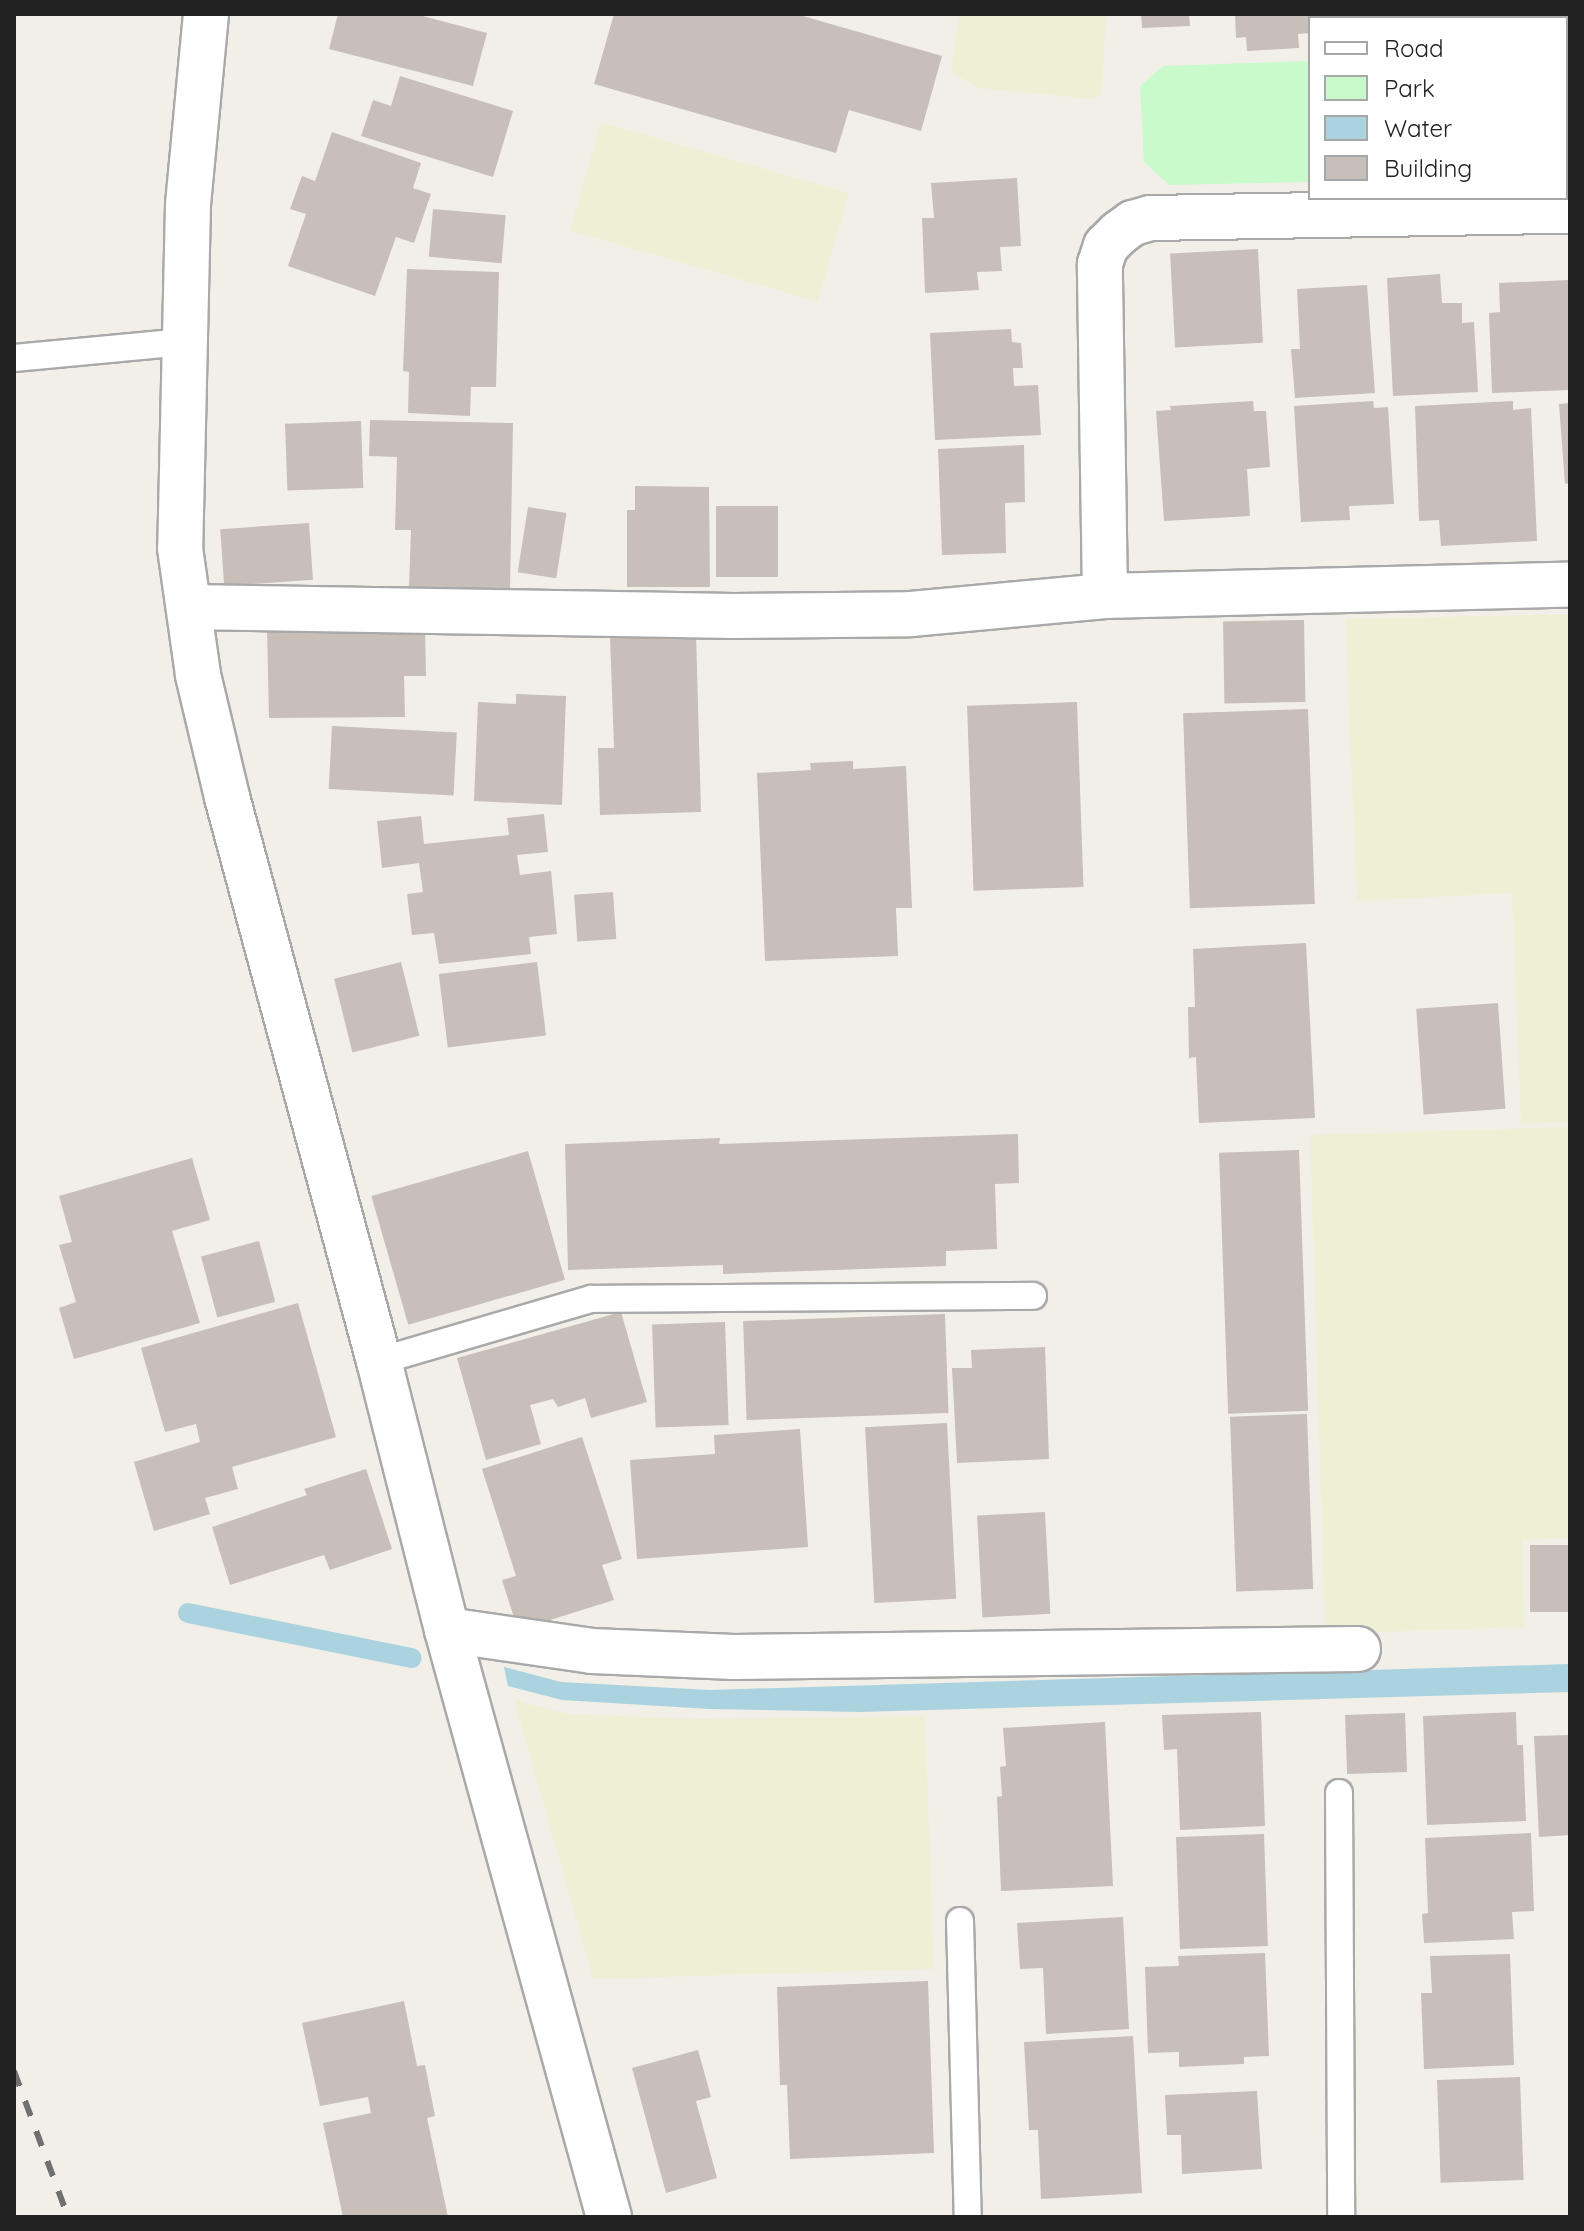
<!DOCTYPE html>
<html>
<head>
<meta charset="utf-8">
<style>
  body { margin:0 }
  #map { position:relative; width:1584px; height:2231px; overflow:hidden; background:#f2efe9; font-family:Quicksand,sans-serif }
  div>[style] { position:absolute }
  .farmland>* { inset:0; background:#eef0d5; transform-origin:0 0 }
  .park>* { inset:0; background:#c8facc }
  .water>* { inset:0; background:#aad3df }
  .stream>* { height:20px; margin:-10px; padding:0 10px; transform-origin:10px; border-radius:10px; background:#aad3df }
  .building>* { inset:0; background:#c7bfb8; transform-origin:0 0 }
  .roads { filter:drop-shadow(2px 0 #a9a9a9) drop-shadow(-2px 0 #a9a9a9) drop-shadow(0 2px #a9a9a9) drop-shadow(0 -2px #a9a9a9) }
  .lane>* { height:26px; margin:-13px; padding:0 13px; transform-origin:13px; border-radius:13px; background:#fff }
  .street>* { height:44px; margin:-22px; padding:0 22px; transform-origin:22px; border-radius:22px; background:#fff }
  .rail>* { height:6px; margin-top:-3px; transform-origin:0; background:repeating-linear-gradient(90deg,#707070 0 16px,transparent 0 32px) }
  span { translate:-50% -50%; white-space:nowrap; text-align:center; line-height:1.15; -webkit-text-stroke:8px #fff; paint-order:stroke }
  .frame { position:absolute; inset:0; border:16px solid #222; pointer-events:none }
  .legend { position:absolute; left:1308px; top:16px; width:260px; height:184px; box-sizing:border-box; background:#fff; border:2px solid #a7a7a7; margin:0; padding:10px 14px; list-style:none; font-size:24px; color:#222 }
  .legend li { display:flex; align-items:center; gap:16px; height:40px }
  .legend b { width:40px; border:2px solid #a7a7a7 }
</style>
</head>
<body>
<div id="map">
  <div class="farmland">
    <div style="clip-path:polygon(959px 14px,1106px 14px,1102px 94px,1094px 99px,980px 88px,951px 72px)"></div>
    <div style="left:601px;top:122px;width:258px;height:113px;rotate:16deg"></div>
    <div style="clip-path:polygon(1570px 614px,1570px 1122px,1521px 1124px,1512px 893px,1357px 901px,1345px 619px)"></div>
    <div style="clip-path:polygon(1570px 1127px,1570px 1538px,1522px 1540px,1524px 1627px,1325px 1634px,1310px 1135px)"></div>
    <div style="clip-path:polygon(514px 1700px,568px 1714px,698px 1719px,925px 1716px,934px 1969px,593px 1979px)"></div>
  </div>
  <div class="park">
    <div style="clip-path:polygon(1310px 61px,1310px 182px,1169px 185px,1144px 162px,1140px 86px,1163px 66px)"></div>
  </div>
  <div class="water">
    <div style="clip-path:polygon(1570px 1664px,1570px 1692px,859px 1712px,710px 1709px,562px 1700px,508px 1686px,504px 1667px,561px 1682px,710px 1690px)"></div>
  </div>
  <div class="stream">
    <div style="left:188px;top:1613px;width:228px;rotate:11.4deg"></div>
  </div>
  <div class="building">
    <div style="clip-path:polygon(338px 14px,415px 14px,487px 33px,473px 86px,329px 49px)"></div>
    <div style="clip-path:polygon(614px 14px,796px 14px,942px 56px,921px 131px,849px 110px,836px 153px,594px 84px)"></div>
    <div style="clip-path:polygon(1141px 14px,1189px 14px,1190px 26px,1142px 28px)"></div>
    <div style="clip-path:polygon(1235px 14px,1345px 14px,1345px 18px,1310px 18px,1310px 33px,1298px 34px,1299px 48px,1247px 51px,1246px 37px,1236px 38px)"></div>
    <div style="left:1382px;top:14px;width:111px;height:4px"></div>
    <div style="clip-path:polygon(1523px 14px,1570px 14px,1570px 124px,1566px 125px,1566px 18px,1523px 18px)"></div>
    <div style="clip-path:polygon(400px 76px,513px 111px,493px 177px,361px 136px,373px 100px,391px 106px)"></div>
    <div style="clip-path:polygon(332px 132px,421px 163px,413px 188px,431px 194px,414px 243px,396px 237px,375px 296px,288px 266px,306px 214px,290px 209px,302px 176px,315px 181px)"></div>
    <div style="clip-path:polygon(1017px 178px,1021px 246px,1000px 247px,1002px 271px,977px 272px,979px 290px,925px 293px,922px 218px,934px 218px,931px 183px)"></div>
    <div style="left:433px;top:209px;width:73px;height:48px;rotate:5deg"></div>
    <div style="left:1258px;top:249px;width:94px;height:88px;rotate:87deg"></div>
    <div style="clip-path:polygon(407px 269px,499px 272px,496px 387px,471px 387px,470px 416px,408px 413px,409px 372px,403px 371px)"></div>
    <div style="clip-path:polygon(1440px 274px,1442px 303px,1462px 303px,1462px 323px,1474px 322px,1478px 392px,1393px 396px,1387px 278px)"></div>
    <div style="clip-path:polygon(1570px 280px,1570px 390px,1492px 393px,1489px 313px,1500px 312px,1499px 283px)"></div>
    <div style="clip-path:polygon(1367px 285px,1375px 393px,1295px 398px,1291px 349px,1300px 349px,1297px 289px)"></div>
    <div style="clip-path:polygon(1011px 329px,1012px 342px,1021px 343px,1023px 368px,1013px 368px,1014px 386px,1038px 385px,1041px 435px,935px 440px,930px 333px)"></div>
    <div style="clip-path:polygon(1253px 401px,1254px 411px,1266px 411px,1270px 467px,1247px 469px,1250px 516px,1164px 521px,1156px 411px,1171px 410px,1170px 406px)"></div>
    <div style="clip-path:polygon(1373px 401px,1374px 408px,1388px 407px,1394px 504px,1349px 506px,1350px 520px,1301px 522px,1294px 406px)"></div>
    <div style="clip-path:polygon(1513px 401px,1513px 410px,1531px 408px,1537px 541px,1441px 546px,1439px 520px,1419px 521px,1415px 406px)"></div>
    <div style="clip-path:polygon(1570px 403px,1570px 483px,1565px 484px,1559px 404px)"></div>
    <div style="clip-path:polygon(370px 420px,513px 423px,510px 589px,409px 587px,411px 530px,395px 530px,397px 457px,369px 456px)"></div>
    <div style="left:361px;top:421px;width:67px;height:76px;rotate:88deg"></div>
    <div style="clip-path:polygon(1024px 445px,1025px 502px,1005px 503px,1006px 553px,942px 555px,938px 449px)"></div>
    <div style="clip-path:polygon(635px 486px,709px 487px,710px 587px,627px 587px,627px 510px,635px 510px)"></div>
    <div style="left:716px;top:506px;width:62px;height:71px"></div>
    <div style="left:528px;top:507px;width:39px;height:66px;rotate:9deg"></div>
    <div style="left:309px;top:523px;width:57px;height:89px;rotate:86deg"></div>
    <div style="left:1304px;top:620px;width:82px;height:81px;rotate:89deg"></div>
    <div style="clip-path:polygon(425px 626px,426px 676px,404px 676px,405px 717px,269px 718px,267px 628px)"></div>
    <div style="clip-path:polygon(696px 633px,701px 812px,600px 815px,598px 748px,614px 748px,610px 636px)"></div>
    <div style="clip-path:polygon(516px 694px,566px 696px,562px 805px,474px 801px,478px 702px,516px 704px)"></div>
    <div style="left:1077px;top:702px;width:185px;height:110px;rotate:88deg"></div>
    <div style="left:1308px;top:709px;width:195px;height:125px;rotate:88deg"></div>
    <div style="left:332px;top:726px;width:125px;height:63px;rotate:3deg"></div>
    <div style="clip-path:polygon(853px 761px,853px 769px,906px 766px,912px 908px,896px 908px,898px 956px,765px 961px,757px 773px,811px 770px,810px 763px)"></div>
    <div style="clip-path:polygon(544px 814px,548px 852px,517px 855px,520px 875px,551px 871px,557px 934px,529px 937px,531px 954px,439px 964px,434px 933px,412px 935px,407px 894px,423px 892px,419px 863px,382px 868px,377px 821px,421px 816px,424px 844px,509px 835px,507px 818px)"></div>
    <div style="left:613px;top:892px;width:47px;height:39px;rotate:86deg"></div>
    <div style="clip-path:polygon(1306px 943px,1315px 1118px,1199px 1123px,1196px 1057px,1189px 1058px,1188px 1007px,1195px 1007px,1193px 949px)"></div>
    <div style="left:401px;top:962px;width:76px;height:69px;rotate:76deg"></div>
    <div style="left:537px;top:962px;width:74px;height:99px;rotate:83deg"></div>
    <div style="left:1498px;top:1003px;width:106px;height:82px;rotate:86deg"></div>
    <div style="clip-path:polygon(1018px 1134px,1019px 1183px,995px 1184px,997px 1249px,946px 1251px,946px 1266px,723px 1274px,723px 1265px,568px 1270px,565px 1144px,720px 1138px,719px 1144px)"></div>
    <div style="left:1299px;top:1150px;width:261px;height:80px;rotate:88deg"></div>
    <div style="left:528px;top:1151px;width:134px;height:163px;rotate:74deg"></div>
    <div style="clip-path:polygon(192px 1158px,210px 1220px,172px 1231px,200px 1323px,74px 1359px,59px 1308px,76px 1302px,59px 1245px,72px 1242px,59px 1196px)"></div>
    <div style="left:259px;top:1241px;width:63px;height:60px;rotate:75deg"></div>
    <div style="clip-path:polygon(298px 1303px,336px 1437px,232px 1467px,238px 1489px,205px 1498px,210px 1514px,154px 1531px,134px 1462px,200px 1442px,196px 1424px,165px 1432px,141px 1348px)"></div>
    <div style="clip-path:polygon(621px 1312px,647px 1402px,591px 1418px,585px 1398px,558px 1407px,553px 1399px,530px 1405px,541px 1444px,486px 1460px,457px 1358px)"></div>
    <div style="left:945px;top:1314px;width:99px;height:202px;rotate:88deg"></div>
    <div style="left:725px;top:1322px;width:103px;height:73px;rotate:88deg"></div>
    <div style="clip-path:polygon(1045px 1347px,1049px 1459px,957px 1463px,952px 1368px,972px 1368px,971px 1350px)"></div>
    <div style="left:1307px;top:1414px;width:175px;height:77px;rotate:88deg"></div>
    <div style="left:947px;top:1423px;width:176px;height:82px;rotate:87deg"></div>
    <div style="clip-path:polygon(800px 1429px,808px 1547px,637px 1559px,630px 1460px,715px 1454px,714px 1435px)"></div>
    <div style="clip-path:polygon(582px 1437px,622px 1559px,602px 1565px,614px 1600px,518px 1630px,502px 1580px,516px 1576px,482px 1469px)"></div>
    <div style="clip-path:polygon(366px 1469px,392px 1549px,330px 1570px,324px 1555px,230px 1585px,212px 1527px,307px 1495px,304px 1489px)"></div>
    <div style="left:1045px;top:1512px;width:102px;height:68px;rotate:87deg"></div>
    <div style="left:1570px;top:1545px;width:67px;height:40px;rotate:90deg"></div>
    <div style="clip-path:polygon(1261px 1712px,1265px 1826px,1180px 1830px,1177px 1749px,1164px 1750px,1162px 1715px)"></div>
    <div style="clip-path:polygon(1516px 1712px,1517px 1745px,1523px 1745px,1526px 1821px,1427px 1825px,1423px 1716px)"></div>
    <div style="left:1405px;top:1713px;width:59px;height:60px;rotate:88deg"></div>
    <div style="clip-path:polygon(1105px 1722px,1113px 1886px,1001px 1891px,997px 1797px,1002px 1796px,1000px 1767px,1006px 1766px,1003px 1728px)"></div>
    <div style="clip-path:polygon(1570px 1735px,1570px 1835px,1539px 1837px,1534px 1736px)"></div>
    <div style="clip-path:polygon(1531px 1833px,1534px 1911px,1512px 1912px,1514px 1939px,1424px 1943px,1422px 1914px,1428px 1913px,1425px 1838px)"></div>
    <div style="left:1264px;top:1834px;width:112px;height:88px;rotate:88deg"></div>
    <div style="clip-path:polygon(1123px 1917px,1129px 2029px,1046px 2034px,1043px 1968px,1020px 1969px,1017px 1923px)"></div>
    <div style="clip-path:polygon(1265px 1953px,1269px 2056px,1244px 2057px,1244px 2064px,1179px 2067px,1179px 2052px,1148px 2053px,1145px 1967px,1179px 1966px,1178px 1956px)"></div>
    <div style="clip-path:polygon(1510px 1954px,1514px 2065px,1424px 2069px,1421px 1993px,1432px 1993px,1430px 1956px)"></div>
    <div style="clip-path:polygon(928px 1981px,934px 2153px,790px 2159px,787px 2085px,780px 2085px,777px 1987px)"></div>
    <div style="clip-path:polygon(404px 2001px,417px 2066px,425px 2065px,435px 2116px,427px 2118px,448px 2217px,343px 2217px,323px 2123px,371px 2113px,368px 2097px,320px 2106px,302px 2023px)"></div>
    <div style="clip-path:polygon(1133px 2036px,1142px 2193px,1041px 2199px,1038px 2130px,1029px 2130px,1024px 2042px)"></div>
    <div style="clip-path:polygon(698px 2050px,711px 2097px,696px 2101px,717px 2178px,666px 2193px,632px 2068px)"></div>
    <div style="left:1520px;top:2077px;width:103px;height:83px;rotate:88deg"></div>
    <div style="clip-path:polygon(1257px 2091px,1262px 2169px,1182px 2174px,1181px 2135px,1167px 2135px,1165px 2095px)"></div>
  </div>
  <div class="roads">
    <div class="lane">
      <div style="left:14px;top:358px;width:171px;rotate:-5.4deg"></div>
      <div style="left:379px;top:1361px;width:221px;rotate:-16.3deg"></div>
      <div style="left:591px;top:1299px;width:442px;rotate:-0.4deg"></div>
      <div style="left:1339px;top:1793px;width:424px;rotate:89.7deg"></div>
      <div style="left:960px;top:1921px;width:296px;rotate:88.5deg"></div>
    </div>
    <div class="street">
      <div style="left:206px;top:14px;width:192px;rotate:95.4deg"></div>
      <div style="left:188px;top:205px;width:343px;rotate:91.3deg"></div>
      <div style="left:180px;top:548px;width:128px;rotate:81.9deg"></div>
      <div style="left:198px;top:675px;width:125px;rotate:76.6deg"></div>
      <div style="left:227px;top:797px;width:584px;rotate:74.92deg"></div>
      <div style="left:379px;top:1361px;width:277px;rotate:75.8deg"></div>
      <div style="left:447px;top:1630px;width:609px;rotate:74.57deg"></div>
      <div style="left:1105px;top:596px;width:332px;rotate:-90.9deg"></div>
      <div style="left:1100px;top:264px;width:19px;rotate:-72deg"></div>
      <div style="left:1106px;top:246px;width:18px;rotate:-45deg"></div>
      <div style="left:1119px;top:233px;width:17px;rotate:-36deg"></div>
      <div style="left:1133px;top:223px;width:18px;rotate:-16deg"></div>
      <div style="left:1150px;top:218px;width:420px;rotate:-1deg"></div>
      <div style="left:189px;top:607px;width:545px;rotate:0.95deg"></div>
      <div style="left:734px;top:616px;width:177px;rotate:-0.6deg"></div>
      <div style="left:911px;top:614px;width:195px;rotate:-5.3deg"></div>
      <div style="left:1105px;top:596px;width:465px;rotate:-1.4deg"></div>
      <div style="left:447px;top:1630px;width:147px;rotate:8.2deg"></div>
      <div style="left:592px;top:1651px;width:142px;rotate:2.4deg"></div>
      <div style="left:734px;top:1657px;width:624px;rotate:-0.73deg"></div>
    </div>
  </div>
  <div class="rail">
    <div style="left:14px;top:2071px;width:156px;rotate:69.7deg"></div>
  </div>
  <div class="frame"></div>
  <ul class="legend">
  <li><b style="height:10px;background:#fff"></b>Road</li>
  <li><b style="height:22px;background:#c8facc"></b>Park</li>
  <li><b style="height:22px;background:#aad3df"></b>Water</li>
  <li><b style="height:22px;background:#c7bfb8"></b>Building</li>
  </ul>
</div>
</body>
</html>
